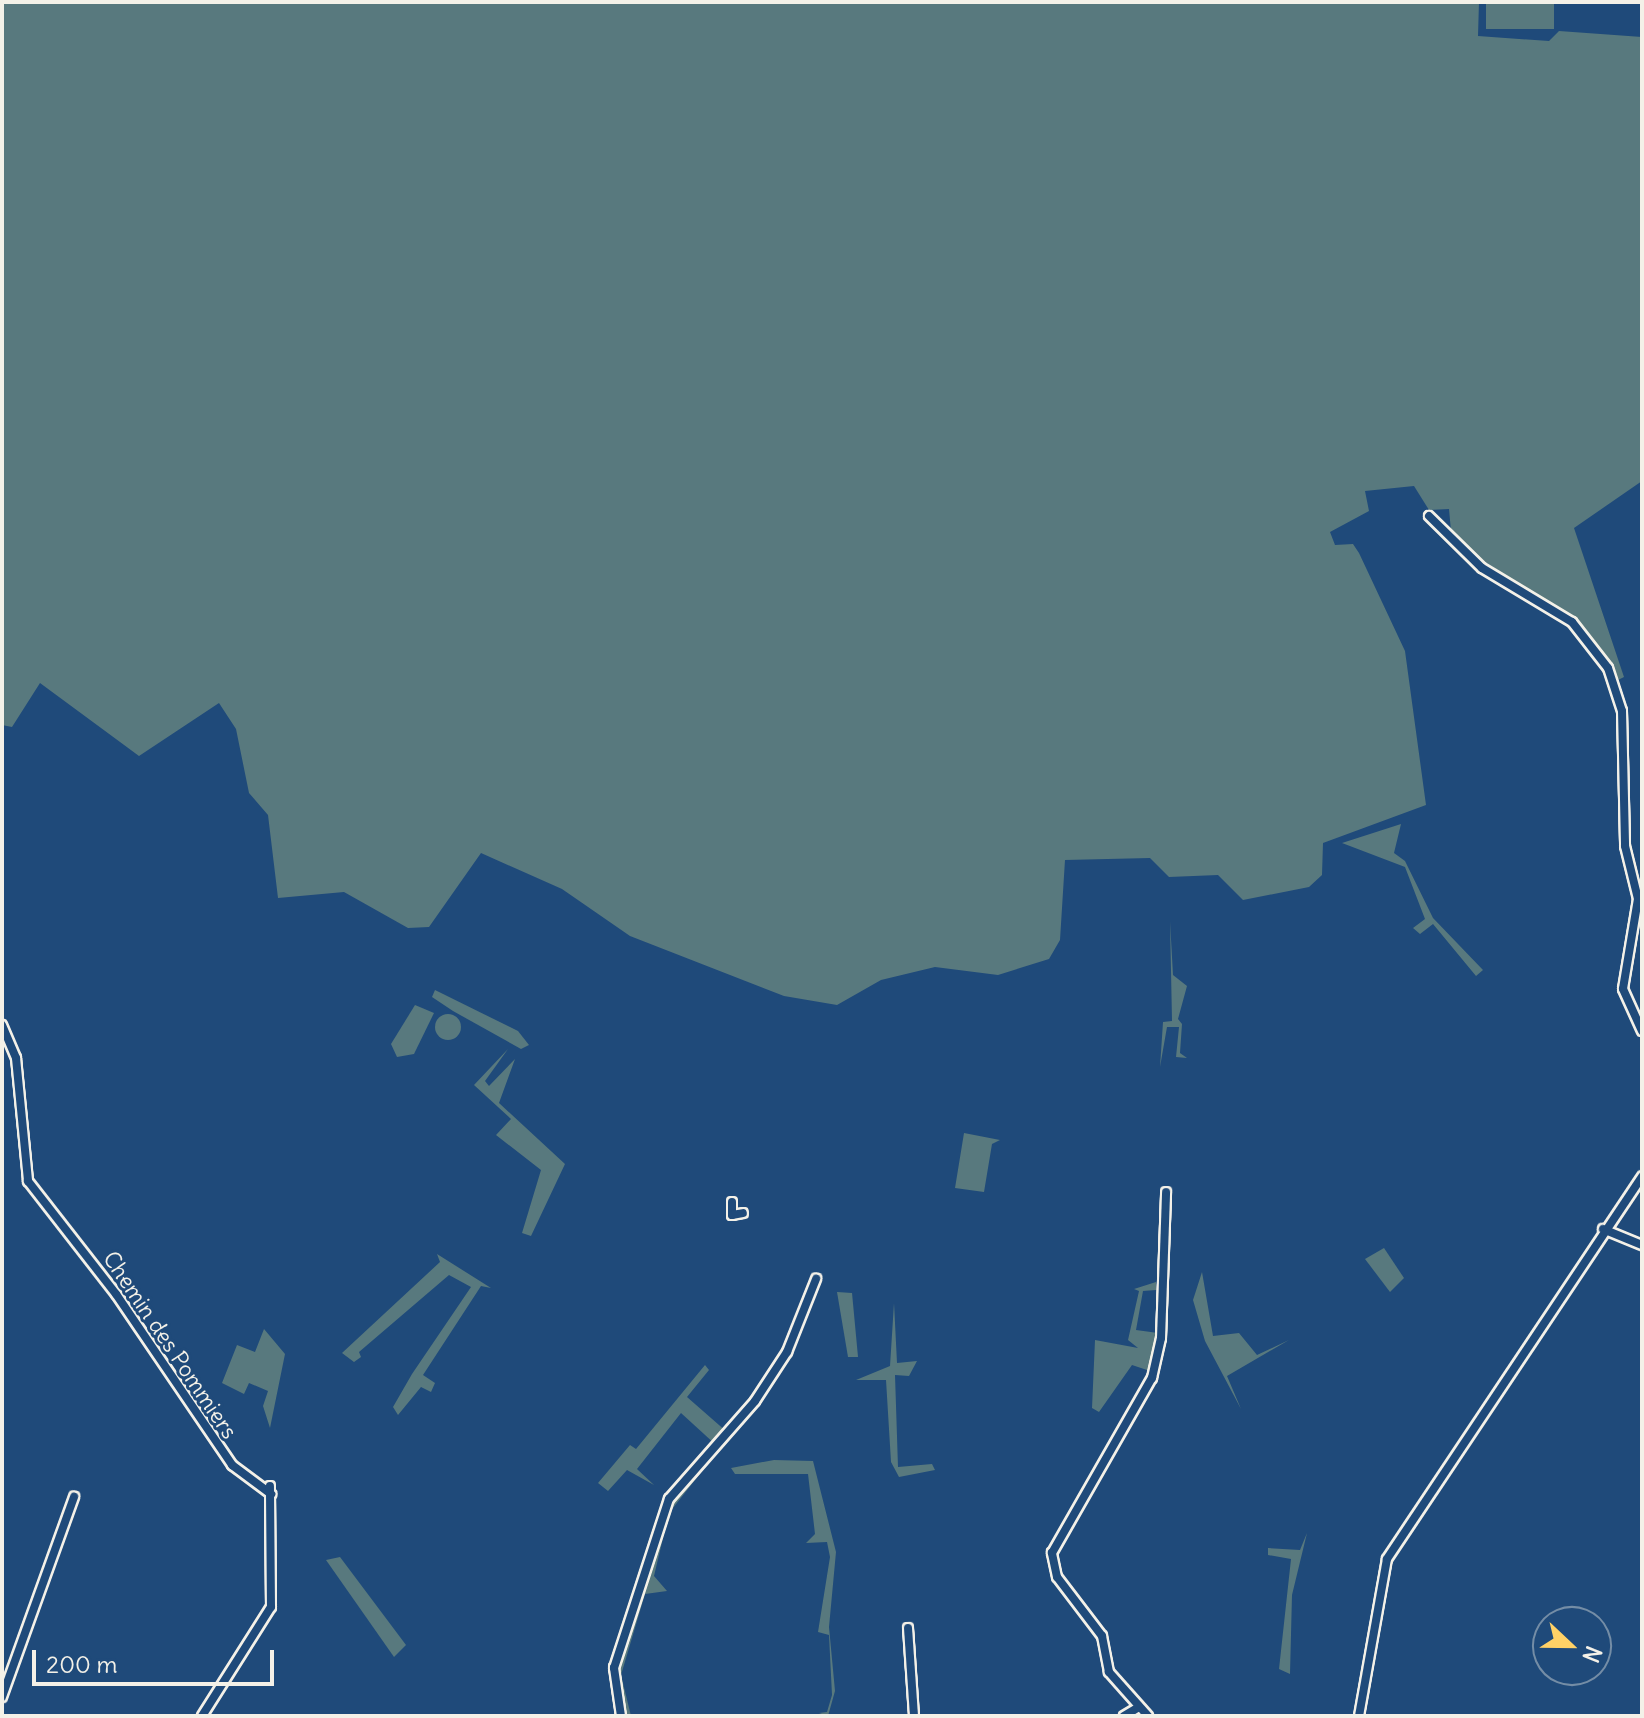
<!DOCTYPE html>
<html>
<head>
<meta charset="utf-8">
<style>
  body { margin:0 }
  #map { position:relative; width:1644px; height:1718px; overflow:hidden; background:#1f4a7a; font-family:Delius,sans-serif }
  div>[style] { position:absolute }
  .green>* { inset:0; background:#58797e; transform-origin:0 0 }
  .round { border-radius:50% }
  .roads { filter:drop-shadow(2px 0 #f4f1e8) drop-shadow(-2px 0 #f4f1e8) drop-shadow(0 2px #f4f1e8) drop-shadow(0 -2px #f4f1e8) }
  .minor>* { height:8px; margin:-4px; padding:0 4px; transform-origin:4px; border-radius:4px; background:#1f4a7a }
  span { translate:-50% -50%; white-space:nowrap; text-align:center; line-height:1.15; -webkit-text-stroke:6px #1f4a7a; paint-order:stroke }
  .street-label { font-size:22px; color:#f4f1e8 }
  .frame { position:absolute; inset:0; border:4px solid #f4f1e8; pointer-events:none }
  .north { position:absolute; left:1532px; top:1606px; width:80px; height:80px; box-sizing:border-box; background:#1f4a7a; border:2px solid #748da6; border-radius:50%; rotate:112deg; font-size:22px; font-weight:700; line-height:32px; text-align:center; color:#f4f1e8 }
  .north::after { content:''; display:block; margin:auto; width:28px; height:36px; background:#ffd166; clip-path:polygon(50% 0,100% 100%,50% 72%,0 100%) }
  .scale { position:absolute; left:32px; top:1650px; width:242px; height:36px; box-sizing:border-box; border:4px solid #f4f1e8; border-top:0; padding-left:10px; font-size:24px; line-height:28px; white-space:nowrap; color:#f4f1e8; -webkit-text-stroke:6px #1f4a7a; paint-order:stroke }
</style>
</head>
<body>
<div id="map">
  <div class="green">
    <div style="clip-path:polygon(2px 2px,1479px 2px,1478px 36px,1549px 41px,1559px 31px,1642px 37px,1642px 481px,1574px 528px,1624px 677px,1618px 680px,1605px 654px,1570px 617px,1473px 554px,1451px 531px,1449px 509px,1429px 510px,1414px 486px,1365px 491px,1369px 511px,1330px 532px,1335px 545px,1353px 544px,1359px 553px,1405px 651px,1426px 805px,1323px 843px,1322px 875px,1309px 887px,1243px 900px,1218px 875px,1169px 877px,1150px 858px,1065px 860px,1060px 940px,1049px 959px,998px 975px,935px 967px,881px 980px,837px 1005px,784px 996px,630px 936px,562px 889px,481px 853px,429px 927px,408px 928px,344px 892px,278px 898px,268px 815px,249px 793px,236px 729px,219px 703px,139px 756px,40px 683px,12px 727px,2px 725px)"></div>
    <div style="left:1486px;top:2px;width:68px;height:27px"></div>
    <div style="clip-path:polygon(1401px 824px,1394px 853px,1405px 861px,1433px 918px,1483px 970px,1476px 976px,1433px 924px,1420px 934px,1413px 928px,1425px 919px,1405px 867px,1342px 843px)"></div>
    <div style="clip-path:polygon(1170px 921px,1173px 975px,1187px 986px,1178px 1019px,1182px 1024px,1180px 1053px,1187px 1058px,1176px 1057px,1179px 1027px,1167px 1027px,1160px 1067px,1163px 1022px,1172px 1021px)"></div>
    <div style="clip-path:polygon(435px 990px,518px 1031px,529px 1045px,521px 1049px,453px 1011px,432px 997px)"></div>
    <div style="clip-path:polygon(415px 1005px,434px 1013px,414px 1054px,397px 1057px,391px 1044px)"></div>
    <div class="round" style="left:435px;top:1014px;width:26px;height:26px"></div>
    <div style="clip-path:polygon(508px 1049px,485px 1081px,489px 1086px,515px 1059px,499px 1103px,565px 1164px,531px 1236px,522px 1233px,541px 1170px,496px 1135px,511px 1119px,474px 1085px)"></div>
    <div style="clip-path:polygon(964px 1133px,1000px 1140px,992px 1144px,984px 1192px,955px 1188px)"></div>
    <div style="clip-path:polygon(1384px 1248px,1404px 1278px,1390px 1292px,1365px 1259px)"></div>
    <div style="clip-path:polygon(437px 1254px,491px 1288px,481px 1286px,423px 1375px,435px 1383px,431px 1392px,421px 1387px,398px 1415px,393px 1407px,412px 1374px,471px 1287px,449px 1275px,359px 1352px,361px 1357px,354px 1362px,342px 1353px,440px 1262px)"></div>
    <div style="clip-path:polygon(1202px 1272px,1213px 1336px,1239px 1333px,1257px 1355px,1289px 1340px,1227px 1376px,1241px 1409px,1205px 1341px,1193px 1300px)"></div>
    <div style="clip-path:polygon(1156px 1282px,1156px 1290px,1143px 1291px,1136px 1330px,1158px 1333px,1150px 1371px,1132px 1365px,1099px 1412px,1092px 1408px,1095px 1340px,1138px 1348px,1128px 1340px,1139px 1291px,1134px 1289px)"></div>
    <div style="clip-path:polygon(837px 1292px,852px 1293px,858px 1357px,848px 1357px)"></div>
    <div style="clip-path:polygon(894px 1303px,897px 1363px,917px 1361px,909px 1376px,895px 1375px,898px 1467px,932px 1464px,935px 1470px,899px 1477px,891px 1462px,886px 1380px,856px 1380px,890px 1366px)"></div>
    <div style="clip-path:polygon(264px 1329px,285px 1354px,270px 1428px,263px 1406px,268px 1391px,249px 1383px,244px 1394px,222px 1383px,237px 1345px,255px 1352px)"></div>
    <div style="clip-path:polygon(705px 1365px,709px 1370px,687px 1397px,727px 1432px,716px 1445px,681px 1413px,637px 1469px,654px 1485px,627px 1470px,608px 1491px,598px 1483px,630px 1445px,636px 1449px)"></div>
    <div style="clip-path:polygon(774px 1460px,813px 1461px,836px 1552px,829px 1627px,835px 1691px,828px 1716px,819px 1713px,827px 1712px,832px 1695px,829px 1635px,818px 1632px,830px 1557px,827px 1542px,806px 1543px,815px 1534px,808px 1474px,735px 1474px,731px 1468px)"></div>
    <div style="clip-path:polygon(710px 1461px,669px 1513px,654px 1576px,667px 1591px,645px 1594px,621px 1675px,631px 1716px,625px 1716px,617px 1669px,671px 1501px)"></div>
    <div style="clip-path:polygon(1307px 1533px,1292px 1595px,1290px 1674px,1279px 1669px,1291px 1559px,1268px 1555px,1268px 1548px,1300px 1550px)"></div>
    <div style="clip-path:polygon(340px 1557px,406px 1645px,394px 1657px,326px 1560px)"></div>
  </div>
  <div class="roads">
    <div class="minor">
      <div style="left:1429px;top:516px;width:74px;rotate:44.5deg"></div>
      <div style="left:1482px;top:568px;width:105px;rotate:31deg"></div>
      <div style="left:1572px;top:622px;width:58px;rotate:52deg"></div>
      <div style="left:1608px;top:668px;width:45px;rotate:72deg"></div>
      <div style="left:1622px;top:711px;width:135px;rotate:88.7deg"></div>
      <div style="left:1625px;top:846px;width:55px;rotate:76.2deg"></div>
      <div style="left:1638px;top:899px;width:91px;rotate:99.5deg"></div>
      <div style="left:1623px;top:989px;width:46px;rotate:65.7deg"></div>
      <div style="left:2px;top:1025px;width:36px;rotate:67deg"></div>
      <div style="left:16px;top:1058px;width:124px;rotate:84.4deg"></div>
      <div style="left:28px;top:1181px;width:143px;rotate:52.1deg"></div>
      <div style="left:116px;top:1294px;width:207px;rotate:55.8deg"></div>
      <div style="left:232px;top:1465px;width:49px;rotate:36.6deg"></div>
      <div style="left:732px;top:1202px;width:13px;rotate:90deg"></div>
      <div style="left:732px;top:1215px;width:11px;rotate:-10deg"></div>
      <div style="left:1603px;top:1229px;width:42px;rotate:22.3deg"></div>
      <div style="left:908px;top:1628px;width:88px;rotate:86.1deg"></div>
      <div style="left:2px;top:1697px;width:213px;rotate:-70.2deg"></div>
      <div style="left:202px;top:1716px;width:129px;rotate:-57.7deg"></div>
      <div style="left:271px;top:1607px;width:121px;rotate:-90.5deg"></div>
      <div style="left:621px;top:1716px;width:49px;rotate:-98.3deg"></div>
      <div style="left:614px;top:1668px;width:178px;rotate:-72deg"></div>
      <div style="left:669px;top:1499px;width:130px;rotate:-48.7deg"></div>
      <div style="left:755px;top:1401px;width:59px;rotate:-56.9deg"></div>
      <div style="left:787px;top:1352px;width:79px;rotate:-68.3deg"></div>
      <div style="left:1124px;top:1716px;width:17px;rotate:-31deg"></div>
      <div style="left:1148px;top:1716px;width:59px;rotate:-131.6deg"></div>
      <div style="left:1109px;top:1672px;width:37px;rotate:-101deg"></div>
      <div style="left:1102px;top:1636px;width:74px;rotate:-127.3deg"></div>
      <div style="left:1057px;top:1577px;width:25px;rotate:-102deg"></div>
      <div style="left:1052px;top:1553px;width:202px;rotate:-60.3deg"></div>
      <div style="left:1152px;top:1378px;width:41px;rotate:-77.3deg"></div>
      <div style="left:1161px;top:1338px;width:146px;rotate:-88deg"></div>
      <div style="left:1359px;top:1716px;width:159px;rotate:-79.9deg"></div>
      <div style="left:1387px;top:1559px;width:460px;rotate:-56.3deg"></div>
    </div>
  </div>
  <div class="street-label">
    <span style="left:170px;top:1345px;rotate:56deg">Chemin des Pommiers</span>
  </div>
  <div class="frame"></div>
  <div class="north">N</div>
  <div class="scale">200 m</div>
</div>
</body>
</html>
